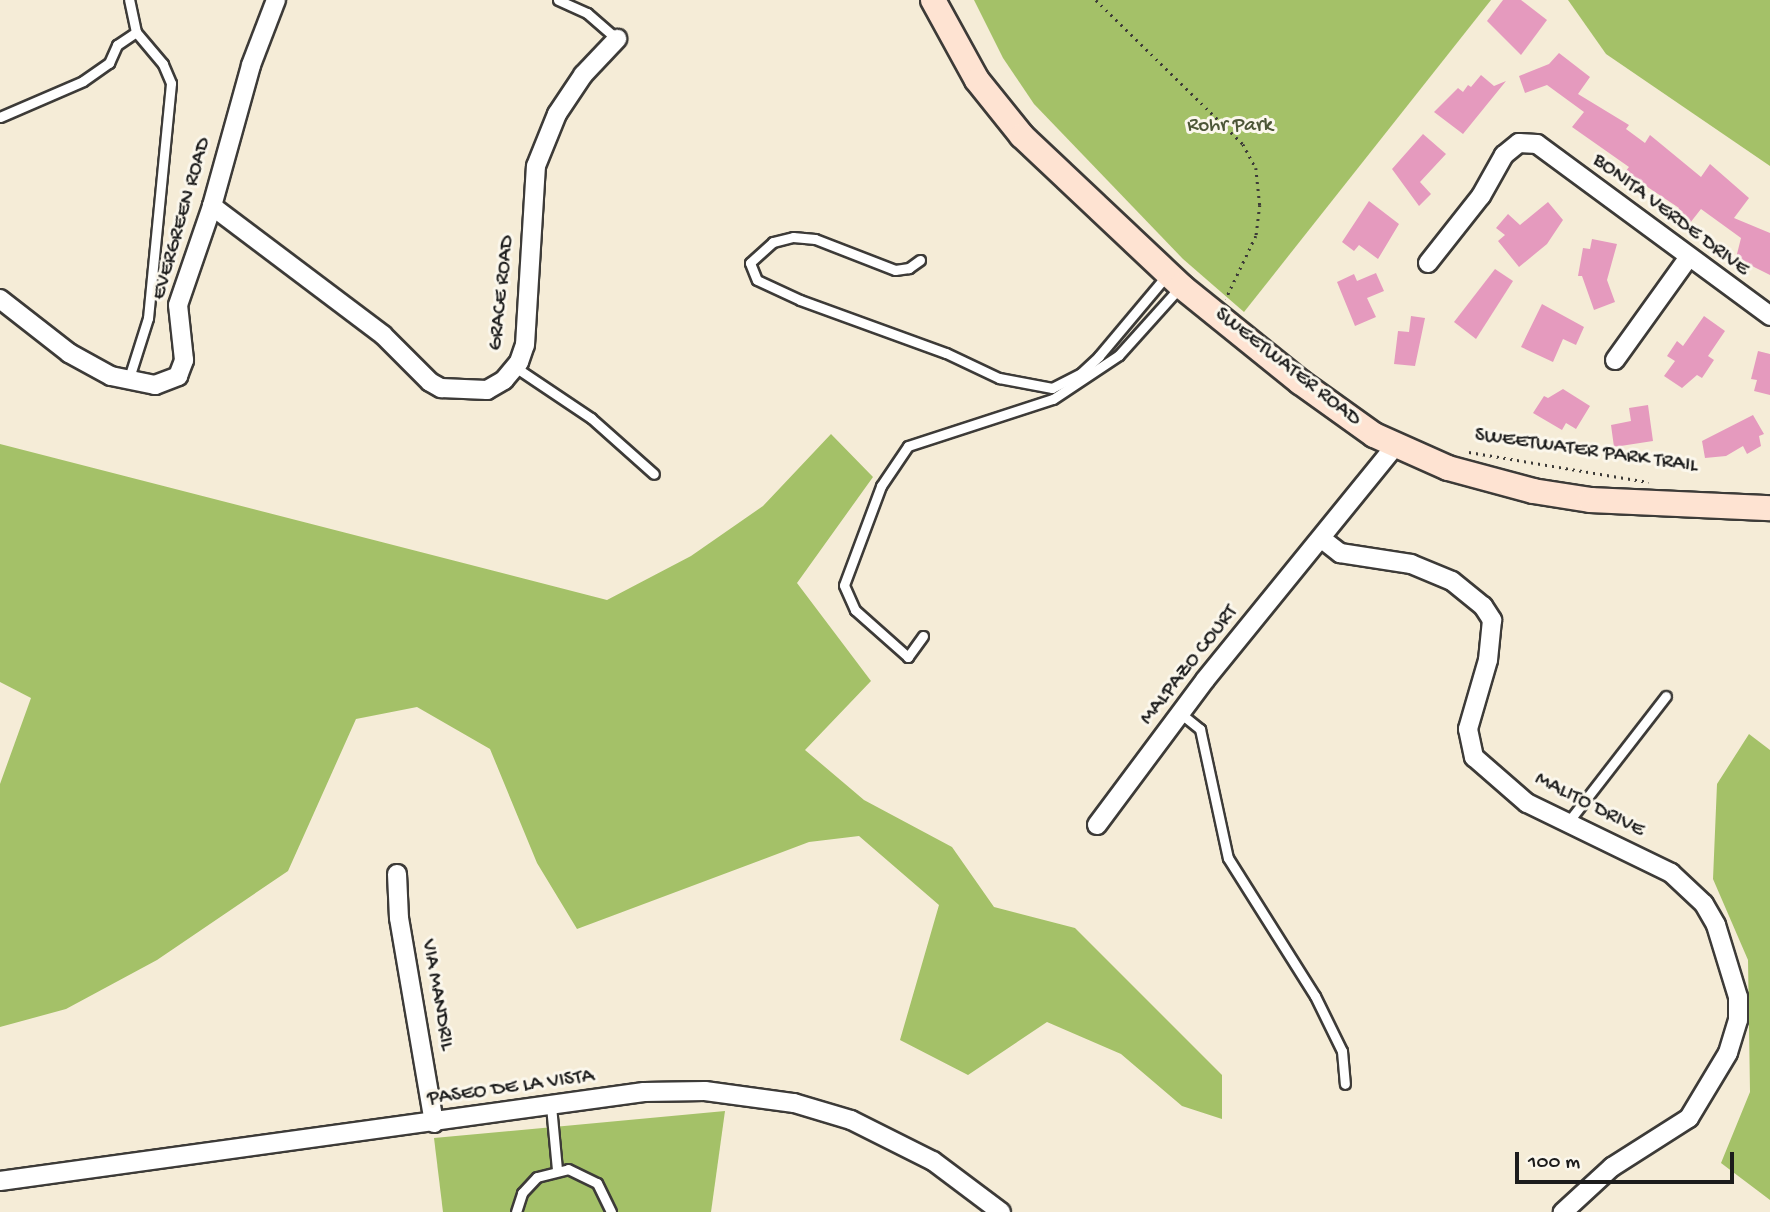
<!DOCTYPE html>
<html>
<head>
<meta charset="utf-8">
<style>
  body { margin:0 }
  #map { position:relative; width:1770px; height:1212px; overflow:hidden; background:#f5ecd7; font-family:"Gochi Hand",sans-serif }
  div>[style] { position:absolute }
  .green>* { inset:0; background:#a4c168 }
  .building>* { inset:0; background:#e59abe }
  .path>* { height:2.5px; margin-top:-1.25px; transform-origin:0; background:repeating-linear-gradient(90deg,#3d3b38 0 2px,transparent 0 7px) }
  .roads { filter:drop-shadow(2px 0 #3d3b38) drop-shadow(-2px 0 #3d3b38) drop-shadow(0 2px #3d3b38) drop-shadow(0 -2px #3d3b38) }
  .service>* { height:9px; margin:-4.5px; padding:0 4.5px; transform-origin:4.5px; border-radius:4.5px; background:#fff }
  .minor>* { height:18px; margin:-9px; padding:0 9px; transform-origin:9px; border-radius:9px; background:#fff }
  .secondary>* { height:24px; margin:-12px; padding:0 12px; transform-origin:12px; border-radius:12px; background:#fee3d2 }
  span { translate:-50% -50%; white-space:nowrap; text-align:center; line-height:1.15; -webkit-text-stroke:6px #fbf7ec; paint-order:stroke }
  .park-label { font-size:21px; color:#4c5637 }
  .street-label { font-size:21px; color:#1c1c1c }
  .scale { position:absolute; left:1515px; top:1152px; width:219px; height:32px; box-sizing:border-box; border:4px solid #1c1c1c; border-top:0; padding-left:9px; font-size:21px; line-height:24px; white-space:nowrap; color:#1c1c1c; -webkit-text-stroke:5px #fbf7ec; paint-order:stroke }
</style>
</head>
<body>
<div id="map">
  <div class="green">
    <div style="clip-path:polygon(974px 0,1491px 0,1244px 312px,1183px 259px,1034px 104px,1003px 58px)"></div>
    <div style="clip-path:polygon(1568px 0,1770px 0,1770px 166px,1606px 54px)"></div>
    <div style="clip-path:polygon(831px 434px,873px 477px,797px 583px,871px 681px,805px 750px,864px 800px,952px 847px,994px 907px,1075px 928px,1222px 1075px,1222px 1119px,1182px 1106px,1121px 1054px,1047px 1022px,968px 1075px,900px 1040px,939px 905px,859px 836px,809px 842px,577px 929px,537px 863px,490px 749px,417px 707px,356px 719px,288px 871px,157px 960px,66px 1009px,0 1027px,0 784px,31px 698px,0 682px,0 444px,607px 600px,691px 556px,763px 506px)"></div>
    <div style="clip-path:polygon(1749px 734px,1770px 750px,1770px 1200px,1721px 1163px,1750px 1092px,1748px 960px,1713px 879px,1717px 784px)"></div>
    <div style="clip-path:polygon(725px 1111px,711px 1212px,443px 1212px,434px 1138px)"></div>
  </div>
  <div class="building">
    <div style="clip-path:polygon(1503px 0,1521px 0,1547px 20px,1521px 55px,1487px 21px)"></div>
    <div style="clip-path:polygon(1559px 53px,1590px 77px,1578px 94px,1629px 125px,1626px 129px,1645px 143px,1650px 135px,1701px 177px,1710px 164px,1749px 198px,1734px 218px,1770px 233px,1770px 275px,1736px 258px,1741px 238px,1701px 209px,1690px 223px,1675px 213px,1679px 208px,1625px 172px,1629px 167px,1572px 127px,1584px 112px,1547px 85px,1525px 93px,1519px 76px,1549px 64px)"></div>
    <div style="clip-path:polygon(1481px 75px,1494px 86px,1506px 81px,1463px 134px,1434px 112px,1458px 88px,1463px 92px,1468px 85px,1471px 87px)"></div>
    <div style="clip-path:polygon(1423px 134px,1446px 154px,1420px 182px,1431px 194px,1419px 206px,1392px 169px)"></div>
    <div style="clip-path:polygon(1369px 201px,1399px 224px,1378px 259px,1359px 245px,1354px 251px,1342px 242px)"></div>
    <div style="clip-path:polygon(1548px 202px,1563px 220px,1547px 244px,1519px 267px,1498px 241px,1505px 235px,1496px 228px,1508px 214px,1520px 225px)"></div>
    <div style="clip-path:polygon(1592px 239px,1617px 244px,1607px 280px,1615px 302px,1594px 310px,1582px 276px,1578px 276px,1583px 248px,1590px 249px)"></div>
    <div style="clip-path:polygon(1495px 269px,1513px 281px,1476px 339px,1454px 322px)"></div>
    <div style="clip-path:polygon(1376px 273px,1384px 291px,1367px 298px,1376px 317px,1355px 326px,1337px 282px,1354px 274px,1357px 281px)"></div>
    <div style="clip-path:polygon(1542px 304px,1584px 327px,1576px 345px,1563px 339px,1553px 362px,1521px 347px)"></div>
    <div style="clip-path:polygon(1411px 316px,1425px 318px,1415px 366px,1394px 364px,1398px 331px,1409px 332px)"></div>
    <div style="clip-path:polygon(1704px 316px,1725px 331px,1708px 356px,1714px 360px,1702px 378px,1697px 375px,1682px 388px,1664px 376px,1675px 361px,1667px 356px,1677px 341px,1683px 346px)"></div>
    <div style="clip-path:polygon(1758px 351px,1770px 354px,1770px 395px,1754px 391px,1757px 380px,1751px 379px)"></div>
    <div style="clip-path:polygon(1563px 389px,1590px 406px,1576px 429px,1566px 423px,1562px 430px,1533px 413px,1544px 396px,1548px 398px)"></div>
    <div style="clip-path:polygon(1648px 405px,1653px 441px,1614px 447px,1611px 425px,1631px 421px,1629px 408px)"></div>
    <div style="clip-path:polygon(1753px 415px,1764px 434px,1759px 436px,1761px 446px,1747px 454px,1743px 446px,1726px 456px,1705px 458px,1702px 441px)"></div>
  </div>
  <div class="path">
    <div style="left:1096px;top:0;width:206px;rotate:44.4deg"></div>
    <div style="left:1243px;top:144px;width:27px;rotate:62deg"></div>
    <div style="left:1256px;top:168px;width:37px;rotate:84deg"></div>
    <div style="left:1260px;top:205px;width:31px;rotate:97deg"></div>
    <div style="left:1256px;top:236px;width:70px;rotate:115.5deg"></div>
    <div style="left:1469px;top:452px;width:182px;rotate:9.5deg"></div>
  </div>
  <div class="roads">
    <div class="service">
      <div style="left:558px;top:0;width:32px;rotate:24deg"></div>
      <div style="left:587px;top:13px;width:40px;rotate:41deg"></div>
      <div style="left:0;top:117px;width:90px;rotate:-23.4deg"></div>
      <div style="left:83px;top:81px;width:32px;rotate:-35deg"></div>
      <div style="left:109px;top:63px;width:20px;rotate:-66deg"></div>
      <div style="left:117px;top:45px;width:23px;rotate:-34deg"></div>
      <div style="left:920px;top:260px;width:14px;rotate:144deg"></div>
      <div style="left:909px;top:268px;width:14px;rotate:172deg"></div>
      <div style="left:895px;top:270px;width:86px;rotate:-158.8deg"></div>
      <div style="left:815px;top:239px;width:22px;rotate:-175deg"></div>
      <div style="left:793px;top:237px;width:21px;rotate:166deg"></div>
      <div style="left:773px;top:242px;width:31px;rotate:138deg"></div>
      <div style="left:750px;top:263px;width:18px;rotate:68deg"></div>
      <div style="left:757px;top:280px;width:47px;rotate:24.9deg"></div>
      <div style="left:800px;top:300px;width:155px;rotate:20deg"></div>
      <div style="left:946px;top:353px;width:59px;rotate:25.3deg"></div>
      <div style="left:999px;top:378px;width:54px;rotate:10.7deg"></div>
      <div style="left:1052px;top:388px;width:33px;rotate:-27deg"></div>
      <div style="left:1081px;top:373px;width:25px;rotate:-43deg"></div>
      <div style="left:1099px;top:356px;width:106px;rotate:-50deg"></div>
      <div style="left:515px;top:367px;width:92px;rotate:33.9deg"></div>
      <div style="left:591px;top:418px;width:84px;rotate:41.6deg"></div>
      <div style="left:129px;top:378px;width:63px;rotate:-72.4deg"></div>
      <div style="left:148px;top:318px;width:236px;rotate:-84.4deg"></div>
      <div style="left:171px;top:83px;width:21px;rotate:-113deg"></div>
      <div style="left:163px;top:64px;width:42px;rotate:-130.2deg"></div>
      <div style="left:136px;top:32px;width:33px;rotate:-102deg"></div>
      <div style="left:923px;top:636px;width:26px;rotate:126deg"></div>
      <div style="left:908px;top:657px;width:71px;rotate:-138.4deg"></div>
      <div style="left:855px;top:610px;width:27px;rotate:-114deg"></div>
      <div style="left:844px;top:585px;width:106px;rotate:-69.5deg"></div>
      <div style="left:881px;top:486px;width:48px;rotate:-56deg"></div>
      <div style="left:908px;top:446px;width:152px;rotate:-18deg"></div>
      <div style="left:1053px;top:399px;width:79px;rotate:-33.7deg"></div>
      <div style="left:1119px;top:355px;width:91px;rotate:-48.1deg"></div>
      <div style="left:1180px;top:713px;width:26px;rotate:39deg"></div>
      <div style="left:1200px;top:729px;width:132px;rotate:77.8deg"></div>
      <div style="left:1228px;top:858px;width:163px;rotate:57.8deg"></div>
      <div style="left:1315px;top:996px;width:61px;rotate:63.9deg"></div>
      <div style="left:1342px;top:1051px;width:33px;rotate:85deg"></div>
      <div style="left:1569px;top:821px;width:158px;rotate:-52.2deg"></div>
      <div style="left:551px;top:1106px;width:64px;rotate:84.6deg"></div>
      <div style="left:516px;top:1212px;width:20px;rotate:-72deg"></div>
      <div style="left:522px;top:1193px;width:22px;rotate:-47deg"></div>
      <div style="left:537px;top:1177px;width:32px;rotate:-14deg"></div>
      <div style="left:568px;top:1169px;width:32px;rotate:26deg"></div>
      <div style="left:597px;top:1183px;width:32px;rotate:64deg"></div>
    </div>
    <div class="minor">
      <div style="left:212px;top:206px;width:214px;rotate:37deg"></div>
      <div style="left:383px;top:335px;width:66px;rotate:45deg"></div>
      <div style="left:430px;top:382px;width:13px;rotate:29deg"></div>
      <div style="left:441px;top:388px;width:46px;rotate:2.5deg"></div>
      <div style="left:487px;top:390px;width:20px;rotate:-30deg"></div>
      <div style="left:504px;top:380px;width:23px;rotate:-50deg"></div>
      <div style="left:519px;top:362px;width:18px;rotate:-71deg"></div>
      <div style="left:525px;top:345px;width:179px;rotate:-86.5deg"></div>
      <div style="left:536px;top:166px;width:56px;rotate:-68deg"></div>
      <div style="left:557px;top:114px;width:47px;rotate:-56.3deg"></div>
      <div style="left:583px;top:75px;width:50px;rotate:-46.6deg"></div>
      <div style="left:1428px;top:263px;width:85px;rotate:-51.7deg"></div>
      <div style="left:1481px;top:196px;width:47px;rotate:-60.7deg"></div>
      <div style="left:1504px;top:155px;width:19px;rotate:-39deg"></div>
      <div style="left:1519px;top:143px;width:18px;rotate:3deg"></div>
      <div style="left:1537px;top:144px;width:290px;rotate:36.4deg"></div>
      <div style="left:0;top:299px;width:88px;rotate:38deg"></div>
      <div style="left:69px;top:353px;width:48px;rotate:28.7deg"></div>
      <div style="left:111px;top:376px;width:45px;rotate:11.6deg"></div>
      <div style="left:155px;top:385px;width:25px;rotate:-21deg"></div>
      <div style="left:178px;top:376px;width:17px;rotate:-69deg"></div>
      <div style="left:184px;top:360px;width:55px;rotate:-96.2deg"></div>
      <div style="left:178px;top:305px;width:105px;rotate:-71deg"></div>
      <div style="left:212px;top:206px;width:146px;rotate:-74.5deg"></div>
      <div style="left:251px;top:65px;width:70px;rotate:-69deg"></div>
      <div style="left:1615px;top:360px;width:127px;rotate:-54.3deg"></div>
      <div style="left:1322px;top:539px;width:23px;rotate:38deg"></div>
      <div style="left:1340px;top:553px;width:72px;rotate:8.8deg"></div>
      <div style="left:1411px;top:564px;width:44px;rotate:22.5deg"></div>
      <div style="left:1452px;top:581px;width:40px;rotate:39deg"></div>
      <div style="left:1483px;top:606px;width:17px;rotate:57deg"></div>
      <div style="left:1492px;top:620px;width:40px;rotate:95.7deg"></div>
      <div style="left:1488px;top:660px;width:72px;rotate:106.2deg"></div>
      <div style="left:1468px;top:729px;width:29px;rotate:78deg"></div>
      <div style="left:1474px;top:757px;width:70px;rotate:41deg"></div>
      <div style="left:1527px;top:803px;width:160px;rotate:25.9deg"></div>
      <div style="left:1671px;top:873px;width:45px;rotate:43.2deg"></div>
      <div style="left:1704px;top:904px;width:24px;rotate:60deg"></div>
      <div style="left:1716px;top:925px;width:75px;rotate:73deg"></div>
      <div style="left:1738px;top:997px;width:23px;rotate:90deg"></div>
      <div style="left:1738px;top:1020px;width:34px;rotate:107deg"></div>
      <div style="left:1728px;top:1053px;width:76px;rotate:121deg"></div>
      <div style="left:1689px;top:1118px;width:91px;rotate:147.5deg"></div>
      <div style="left:1612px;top:1167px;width:67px;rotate:137.4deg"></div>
      <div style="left:1097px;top:825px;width:181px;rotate:-53.3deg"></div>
      <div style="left:1205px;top:680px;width:301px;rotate:-50.9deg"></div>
      <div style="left:397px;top:874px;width:44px;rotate:87.4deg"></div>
      <div style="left:399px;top:918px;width:208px;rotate:80.3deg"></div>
      <div style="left:0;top:1181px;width:650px;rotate:-7.87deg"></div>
      <div style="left:644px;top:1092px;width:61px;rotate:-0.9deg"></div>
      <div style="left:705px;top:1091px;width:90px;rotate:7.7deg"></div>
      <div style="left:794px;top:1103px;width:59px;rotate:16.6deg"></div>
      <div style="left:851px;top:1120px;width:92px;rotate:26.6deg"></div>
      <div style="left:933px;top:1161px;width:85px;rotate:36.9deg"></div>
    </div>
    <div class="secondary">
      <div style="left:933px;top:0;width:91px;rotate:61.2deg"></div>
      <div style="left:977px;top:80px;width:72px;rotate:51.2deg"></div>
      <div style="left:1022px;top:136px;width:219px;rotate:43.3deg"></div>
      <div style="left:1181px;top:286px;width:153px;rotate:38.9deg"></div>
      <div style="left:1300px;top:382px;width:91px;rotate:35.6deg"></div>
      <div style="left:1374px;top:435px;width:81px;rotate:24deg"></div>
      <div style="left:1448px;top:468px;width:88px;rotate:15.1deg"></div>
      <div style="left:1533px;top:491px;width:59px;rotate:8.8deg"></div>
      <div style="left:1591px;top:500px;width:179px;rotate:2.6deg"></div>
    </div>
  </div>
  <div class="park-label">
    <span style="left:1230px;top:127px">Rohr Park</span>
  </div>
  <div class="street-label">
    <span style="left:1670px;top:216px;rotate:37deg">BONITA VERDE DRIVE</span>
    <span style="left:183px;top:219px;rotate:-74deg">EVERGREEN ROAD</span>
    <span style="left:503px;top:293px;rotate:-84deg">GRACE ROAD</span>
    <span style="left:1287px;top:368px;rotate:38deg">SWEETWATER ROAD</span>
    <span style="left:1586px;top:452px;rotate:8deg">SWEETWATER PARK TRAIL</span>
    <span style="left:1190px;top:666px;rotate:-52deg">MALPAZO COURT</span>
    <span style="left:1589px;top:806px;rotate:27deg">MALITO DRIVE</span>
    <span style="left:436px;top:995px;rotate:80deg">VIA MANDRIL</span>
    <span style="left:511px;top:1089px;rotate:-8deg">PASEO DE LA VISTA</span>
  </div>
  <div class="scale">100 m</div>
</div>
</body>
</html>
